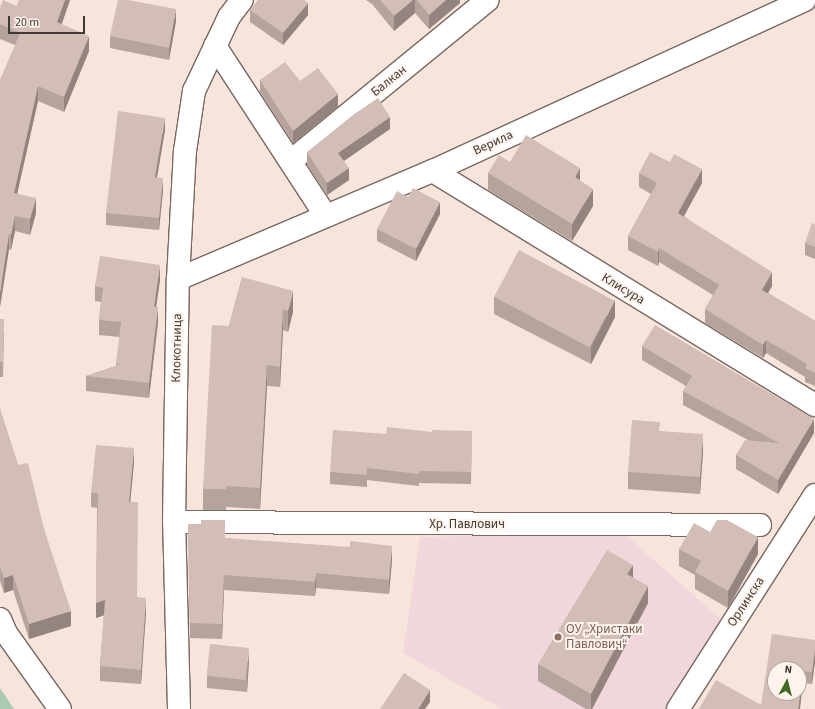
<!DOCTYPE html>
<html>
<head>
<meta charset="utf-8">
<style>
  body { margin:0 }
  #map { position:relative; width:815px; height:709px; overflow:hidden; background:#f7e4da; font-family:"Source Sans 3",sans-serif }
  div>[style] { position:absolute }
  .education>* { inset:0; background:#f1d7db }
  .green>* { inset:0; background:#abcbb0 }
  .roads { filter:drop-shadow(1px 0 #78685f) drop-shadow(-1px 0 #78685f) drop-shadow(0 1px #78685f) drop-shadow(0 -1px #78685f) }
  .street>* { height:22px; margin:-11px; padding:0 11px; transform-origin:11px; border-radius:11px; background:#fff }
  .secondary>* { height:22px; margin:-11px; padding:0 11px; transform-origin:11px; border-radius:11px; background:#fff }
  .wall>* { inset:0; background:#b5a39d }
  .shaded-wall>* { inset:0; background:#938480 }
  .building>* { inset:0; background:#d2bdb7; transform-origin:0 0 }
  .dots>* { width:11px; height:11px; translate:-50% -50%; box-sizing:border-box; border:2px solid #fef3ed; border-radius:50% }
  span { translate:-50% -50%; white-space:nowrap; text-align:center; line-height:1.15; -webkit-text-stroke:4px #fef3ed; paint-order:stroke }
  .street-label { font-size:13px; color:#403834 }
  .education-label { font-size:13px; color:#785e54 }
  .left { translate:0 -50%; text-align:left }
  .north { position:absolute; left:767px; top:661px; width:40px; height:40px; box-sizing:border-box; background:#fef3ed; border:1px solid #b2a8a3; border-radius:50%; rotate:7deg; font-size:11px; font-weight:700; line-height:16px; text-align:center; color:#403834 }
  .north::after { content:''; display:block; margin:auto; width:14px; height:18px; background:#406a27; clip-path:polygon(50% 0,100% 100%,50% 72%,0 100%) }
  .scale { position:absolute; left:8px; top:16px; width:77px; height:18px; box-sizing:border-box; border:2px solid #403834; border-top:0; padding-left:5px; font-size:12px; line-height:14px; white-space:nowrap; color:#403834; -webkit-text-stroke:3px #fef3ed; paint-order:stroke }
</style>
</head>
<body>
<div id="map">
  <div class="education">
    <div style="clip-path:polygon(623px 533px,722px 620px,664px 709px,502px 709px,403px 653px,420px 537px)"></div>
  </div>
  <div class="green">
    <div style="clip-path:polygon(0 688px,14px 709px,0 709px)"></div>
  </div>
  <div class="roads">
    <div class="street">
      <div style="left:215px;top:46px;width:203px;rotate:56.9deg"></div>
      <div style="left:291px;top:161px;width:254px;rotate:-39.3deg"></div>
      <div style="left:433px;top:171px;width:448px;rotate:31.5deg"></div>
      <div style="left:178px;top:279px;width:277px;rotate:-23deg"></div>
      <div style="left:433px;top:171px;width:409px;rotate:-24.7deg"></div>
      <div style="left:174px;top:522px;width:586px;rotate:0.29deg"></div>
      <div style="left:0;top:619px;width:15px;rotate:67deg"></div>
      <div style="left:6px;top:633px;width:93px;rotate:54.6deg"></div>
      <div style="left:179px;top:709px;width:187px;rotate:-91.5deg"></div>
      <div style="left:174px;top:522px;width:243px;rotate:-89.1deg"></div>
      <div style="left:178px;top:279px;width:128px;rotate:-86.9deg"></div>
      <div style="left:185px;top:151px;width:61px;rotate:-81.5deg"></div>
      <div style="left:194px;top:91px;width:82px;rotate:-64.7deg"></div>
      <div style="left:229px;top:17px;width:21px;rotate:-53deg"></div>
    </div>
    <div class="secondary">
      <div style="left:678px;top:709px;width:254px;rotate:-57.4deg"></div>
    </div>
  </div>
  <div class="wall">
    <div style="clip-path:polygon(19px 0,70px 0,61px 24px,89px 51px,64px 112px,38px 101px,17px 193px,36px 213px,30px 235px,15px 231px,11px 250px,9px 249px,0 307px,15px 45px,0 39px,0 8px,17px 6px)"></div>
    <div style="clip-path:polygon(366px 0,460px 0,460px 3px,429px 29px,415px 13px,394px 31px,372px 4px)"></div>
    <div style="clip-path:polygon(250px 10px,308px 15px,283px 45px,250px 22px)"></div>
    <div style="clip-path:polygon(176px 21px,169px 60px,110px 48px,110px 36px)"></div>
    <div style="clip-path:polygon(260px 80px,300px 81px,338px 107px,293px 143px,260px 92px)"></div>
    <div style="clip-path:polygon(390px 129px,344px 161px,349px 180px,327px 195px,307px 164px,307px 152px)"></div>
    <div style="clip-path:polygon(165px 130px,157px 177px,163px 190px,159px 230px,106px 225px,106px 213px)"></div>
    <div style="clip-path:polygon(510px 162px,593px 206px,572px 241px,488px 190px,488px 173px)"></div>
    <div style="clip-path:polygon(639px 173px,702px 183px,684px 216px,772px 286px,768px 293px,815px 321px,815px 386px,805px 382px,805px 377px,766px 353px,763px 358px,705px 323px,705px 309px,713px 295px,659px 262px,658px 266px,628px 250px,628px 236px,651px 194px,639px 187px)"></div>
    <div style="clip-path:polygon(440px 214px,416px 261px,377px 241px,377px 229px)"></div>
    <div style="clip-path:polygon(815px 224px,815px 259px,805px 255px,805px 243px)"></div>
    <div style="clip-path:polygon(242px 277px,293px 312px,288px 332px,283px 330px,280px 387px,267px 386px,260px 509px,226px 507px,226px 510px,203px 510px,203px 489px,229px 326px)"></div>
    <div style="clip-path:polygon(160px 280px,156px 307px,158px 322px,149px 398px,86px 391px,86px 376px,116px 366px,120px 337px,99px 335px,99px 320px,101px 302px,95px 301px,95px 286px)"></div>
    <div style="clip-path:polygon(494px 297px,615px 317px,591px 364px,494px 314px)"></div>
    <div style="clip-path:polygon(0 319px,4px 334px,3px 377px,0 377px)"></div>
    <div style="clip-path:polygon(642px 346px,814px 433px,778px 494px,736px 469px,736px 455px,748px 440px,683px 405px,683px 391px,686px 386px,642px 360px)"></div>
    <div style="clip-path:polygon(0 409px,18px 465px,44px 529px,71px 626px,29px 639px,13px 590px,4px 593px,0 581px)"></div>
    <div style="clip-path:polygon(472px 431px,471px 484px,419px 483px,419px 486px,367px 480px,367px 487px,330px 484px,330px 472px,386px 434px)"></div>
    <div style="clip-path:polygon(660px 431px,703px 451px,700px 494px,628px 489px,628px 472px)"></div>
    <div style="clip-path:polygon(134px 462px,130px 502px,137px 597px,146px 612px,141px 684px,100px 681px,100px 666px,104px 615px,96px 618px,97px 508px,91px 507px,91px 493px)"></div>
    <div style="clip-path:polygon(188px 524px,225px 538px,392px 560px,389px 594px,316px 588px,315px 596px,224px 590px,222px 639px,190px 638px)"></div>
    <div style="clip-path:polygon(710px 532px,758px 554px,728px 608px,695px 589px,695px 575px,679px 566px,679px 549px)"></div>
    <div style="clip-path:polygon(633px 577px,648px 603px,592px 709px,586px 709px,538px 681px,538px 664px)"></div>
    <div style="clip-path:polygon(815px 640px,815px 661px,812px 684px,803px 683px,761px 705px)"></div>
    <div style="clip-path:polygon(249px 660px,247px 692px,207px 688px,207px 676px)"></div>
  </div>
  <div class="shaded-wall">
    <div style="clip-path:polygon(65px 0,70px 0,57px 38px,57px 22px)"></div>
    <div style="clip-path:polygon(413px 0,415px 0,415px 13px,394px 31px,394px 16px)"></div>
    <div style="clip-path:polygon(446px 0,460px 0,460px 3px,429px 29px,429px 15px)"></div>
    <div style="clip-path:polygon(308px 3px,308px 15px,283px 45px,283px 33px)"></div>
    <div style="clip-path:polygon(176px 9px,176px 21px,169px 60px,169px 48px)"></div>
    <div style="clip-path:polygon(89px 36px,89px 51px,64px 112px,64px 97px)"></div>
    <div style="clip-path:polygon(38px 86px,38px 101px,14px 208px,14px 193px)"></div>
    <div style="clip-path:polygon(338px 94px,338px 107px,293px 143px,293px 131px)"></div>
    <div style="clip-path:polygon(390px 117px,390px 129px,338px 165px,338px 153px)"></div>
    <div style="clip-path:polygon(165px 118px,165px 130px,155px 189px,155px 177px)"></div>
    <div style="clip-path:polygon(349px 168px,349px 180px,327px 195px,327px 183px)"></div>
    <div style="clip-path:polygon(580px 168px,580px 186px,575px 177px)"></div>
    <div style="clip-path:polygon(702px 169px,702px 183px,678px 227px,678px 213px)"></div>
    <div style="clip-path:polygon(163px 178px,163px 190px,159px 230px,159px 218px)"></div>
    <div style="clip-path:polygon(593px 189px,593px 206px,572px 241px,572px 224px)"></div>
    <div style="clip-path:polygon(36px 198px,36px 213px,30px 235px,30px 219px)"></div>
    <div style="clip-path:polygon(440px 202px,440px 214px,416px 261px,416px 249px)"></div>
    <div style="clip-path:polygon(15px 216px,15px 231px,11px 250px,11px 235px)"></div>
    <div style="clip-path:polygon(9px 234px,9px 249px,0 307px,0 292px)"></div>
    <div style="clip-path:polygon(659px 248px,659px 262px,658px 266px,658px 252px)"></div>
    <div style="clip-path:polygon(160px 265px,160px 280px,154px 322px,154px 307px)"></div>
    <div style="clip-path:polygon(772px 272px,772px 286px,762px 303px,762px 290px)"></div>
    <div style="clip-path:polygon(293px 291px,293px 312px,288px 332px,288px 311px)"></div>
    <div style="clip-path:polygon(615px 300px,615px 317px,591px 364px,591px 347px)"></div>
    <div style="clip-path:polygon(158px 307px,158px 322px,149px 398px,149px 383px)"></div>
    <div style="clip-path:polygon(283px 309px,283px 330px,280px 387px,280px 367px)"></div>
    <div style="clip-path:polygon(766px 340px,766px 353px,763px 358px,763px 345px)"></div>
    <div style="clip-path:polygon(267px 365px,267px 386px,260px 509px,260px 488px)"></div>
    <div style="clip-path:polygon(814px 419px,814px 433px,778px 494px,778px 480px)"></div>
    <div style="clip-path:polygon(703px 434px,703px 451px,700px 494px,700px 477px)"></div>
    <div style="clip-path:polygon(134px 448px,134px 462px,129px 516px,129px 502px)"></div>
    <div style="clip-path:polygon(758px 537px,758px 554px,728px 608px,728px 591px)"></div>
    <div style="clip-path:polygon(392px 546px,392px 560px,389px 594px,389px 580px)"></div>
    <div style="clip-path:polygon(633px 565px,633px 582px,627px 574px)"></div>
    <div style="clip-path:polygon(316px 573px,316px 588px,315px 596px,315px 582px)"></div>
    <div style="clip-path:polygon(13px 575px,13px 590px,4px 593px,4px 578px)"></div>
    <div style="clip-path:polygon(224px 575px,224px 590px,222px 639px,222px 624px)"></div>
    <div style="clip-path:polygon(648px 586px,648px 603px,592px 709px,591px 709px,591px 694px)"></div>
    <div style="clip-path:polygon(146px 598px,146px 612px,141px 684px,141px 670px)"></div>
    <div style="clip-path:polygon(105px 600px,105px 615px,96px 618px,96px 603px)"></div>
    <div style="clip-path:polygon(71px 611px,71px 626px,29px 639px,29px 624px)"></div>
    <div style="clip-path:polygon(249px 648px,249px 660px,247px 692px,247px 680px)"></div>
    <div style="clip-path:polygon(815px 649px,815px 661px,812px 684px,812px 672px)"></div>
    <div style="clip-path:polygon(803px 671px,803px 683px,800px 709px,798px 709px)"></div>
    <div style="clip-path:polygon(430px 690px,430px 702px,425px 709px,418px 709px)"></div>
  </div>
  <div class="building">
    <div style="clip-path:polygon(3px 0,17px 6px,19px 0,65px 0,57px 22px,89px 36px,64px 97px,38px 86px,14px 193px,36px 198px,30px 219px,15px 216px,11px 235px,9px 234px,0 292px,0 80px,20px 33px,0 24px,0 8px)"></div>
    <div style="clip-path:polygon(118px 0,128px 0,176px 9px,169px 48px,110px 36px)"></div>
    <div style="clip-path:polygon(258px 0,304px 0,308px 3px,283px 33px,250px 10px)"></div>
    <div style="clip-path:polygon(380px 0,413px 0,394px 16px)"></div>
    <div style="clip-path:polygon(417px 0,446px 0,429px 15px)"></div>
    <div style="clip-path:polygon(285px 62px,300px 81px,318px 68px,338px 94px,293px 131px,260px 80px)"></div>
    <div style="clip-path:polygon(378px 98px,390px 117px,338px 153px,349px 168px,327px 183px,307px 152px,353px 115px)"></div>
    <div style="clip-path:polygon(118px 111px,165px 118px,155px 177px,163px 178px,159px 218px,106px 213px)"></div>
    <div style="clip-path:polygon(526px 135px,580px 168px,575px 177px,593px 189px,572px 224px,488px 173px,499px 155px,510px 162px)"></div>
    <div style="clip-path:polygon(650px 152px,670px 162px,674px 154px,702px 169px,678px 213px,772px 272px,762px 290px,815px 321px,815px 373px,805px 368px,807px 364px,766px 340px,763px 345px,705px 309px,719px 285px,659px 248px,658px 252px,628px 236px,657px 183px,639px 173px)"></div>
    <div style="clip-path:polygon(413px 188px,440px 202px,416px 249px,377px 229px,397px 191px,408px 197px)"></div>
    <div style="clip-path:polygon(812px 223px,815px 224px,815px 247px,805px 243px)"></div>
    <div style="left:519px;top:250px;width:108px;height:53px;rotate:28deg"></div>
    <div style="clip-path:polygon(100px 256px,160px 265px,154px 307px,158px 307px,149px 383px,86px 376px,121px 364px,116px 364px,121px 322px,99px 320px,103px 288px,95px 286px)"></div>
    <div style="clip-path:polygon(242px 277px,293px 291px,288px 311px,283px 309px,280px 367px,267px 365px,260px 488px,226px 486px,226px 489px,203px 489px,212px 325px,229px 326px)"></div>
    <div style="clip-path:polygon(0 319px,4px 319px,3px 362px,0 362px)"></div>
    <div style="clip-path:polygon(655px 325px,814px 419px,778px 480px,736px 455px,745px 440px,779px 443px,683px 391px,692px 376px,642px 346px)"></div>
    <div style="clip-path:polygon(0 409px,18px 465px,28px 463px,44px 529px,71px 611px,29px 624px,13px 575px,4px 578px,0 567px)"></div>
    <div style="clip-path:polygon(632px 420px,660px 422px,659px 431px,703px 434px,700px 477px,628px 472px)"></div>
    <div style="clip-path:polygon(387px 427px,432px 432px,432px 430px,472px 431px,471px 472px,419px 471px,419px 474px,367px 468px,367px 475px,330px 472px,333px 430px,386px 434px)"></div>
    <div style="clip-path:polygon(96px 445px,134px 448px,129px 502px,138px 502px,137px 597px,146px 598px,141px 670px,100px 666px,105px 600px,96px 603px,98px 493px,91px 493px)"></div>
    <div style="clip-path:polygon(201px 520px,225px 520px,225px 538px,350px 547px,350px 541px,392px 546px,389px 580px,316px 573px,315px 582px,224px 575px,222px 624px,190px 623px,188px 524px,201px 524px)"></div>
    <div style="clip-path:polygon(717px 520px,727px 520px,758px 537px,728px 591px,695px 572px,701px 561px,679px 549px,694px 523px,710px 532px)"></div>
    <div style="clip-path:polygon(607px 550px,633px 565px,627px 574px,648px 586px,591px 694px,538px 664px)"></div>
    <div style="clip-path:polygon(evenodd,772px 634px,815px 640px,815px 649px,812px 672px,803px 671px,798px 709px,699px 709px,716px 680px,761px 705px,772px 634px,775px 669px,799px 669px,799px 693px,775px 693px,775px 669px)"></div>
    <div style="left:210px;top:644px;width:39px;height:32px;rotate:6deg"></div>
    <div style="clip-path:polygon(404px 673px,430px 690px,418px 709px,380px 709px)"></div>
  </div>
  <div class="dots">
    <div style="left:558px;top:637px;background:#8d6e63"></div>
  </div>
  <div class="street-label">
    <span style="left:389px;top:81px;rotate:-39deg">Балкан</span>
    <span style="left:493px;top:143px;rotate:-25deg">Верила</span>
    <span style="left:623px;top:289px;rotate:31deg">Клисура</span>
    <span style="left:177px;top:348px;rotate:-89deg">Клокотница</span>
    <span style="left:467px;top:524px">Хр. Павлович</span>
    <span style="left:746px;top:602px;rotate:-57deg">Орлинска</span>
  </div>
  <div class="education-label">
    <span class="left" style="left:566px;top:637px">ОУ „Христаки<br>Павлович“</span>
  </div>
  <div class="north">N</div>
  <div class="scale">20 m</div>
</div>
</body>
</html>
